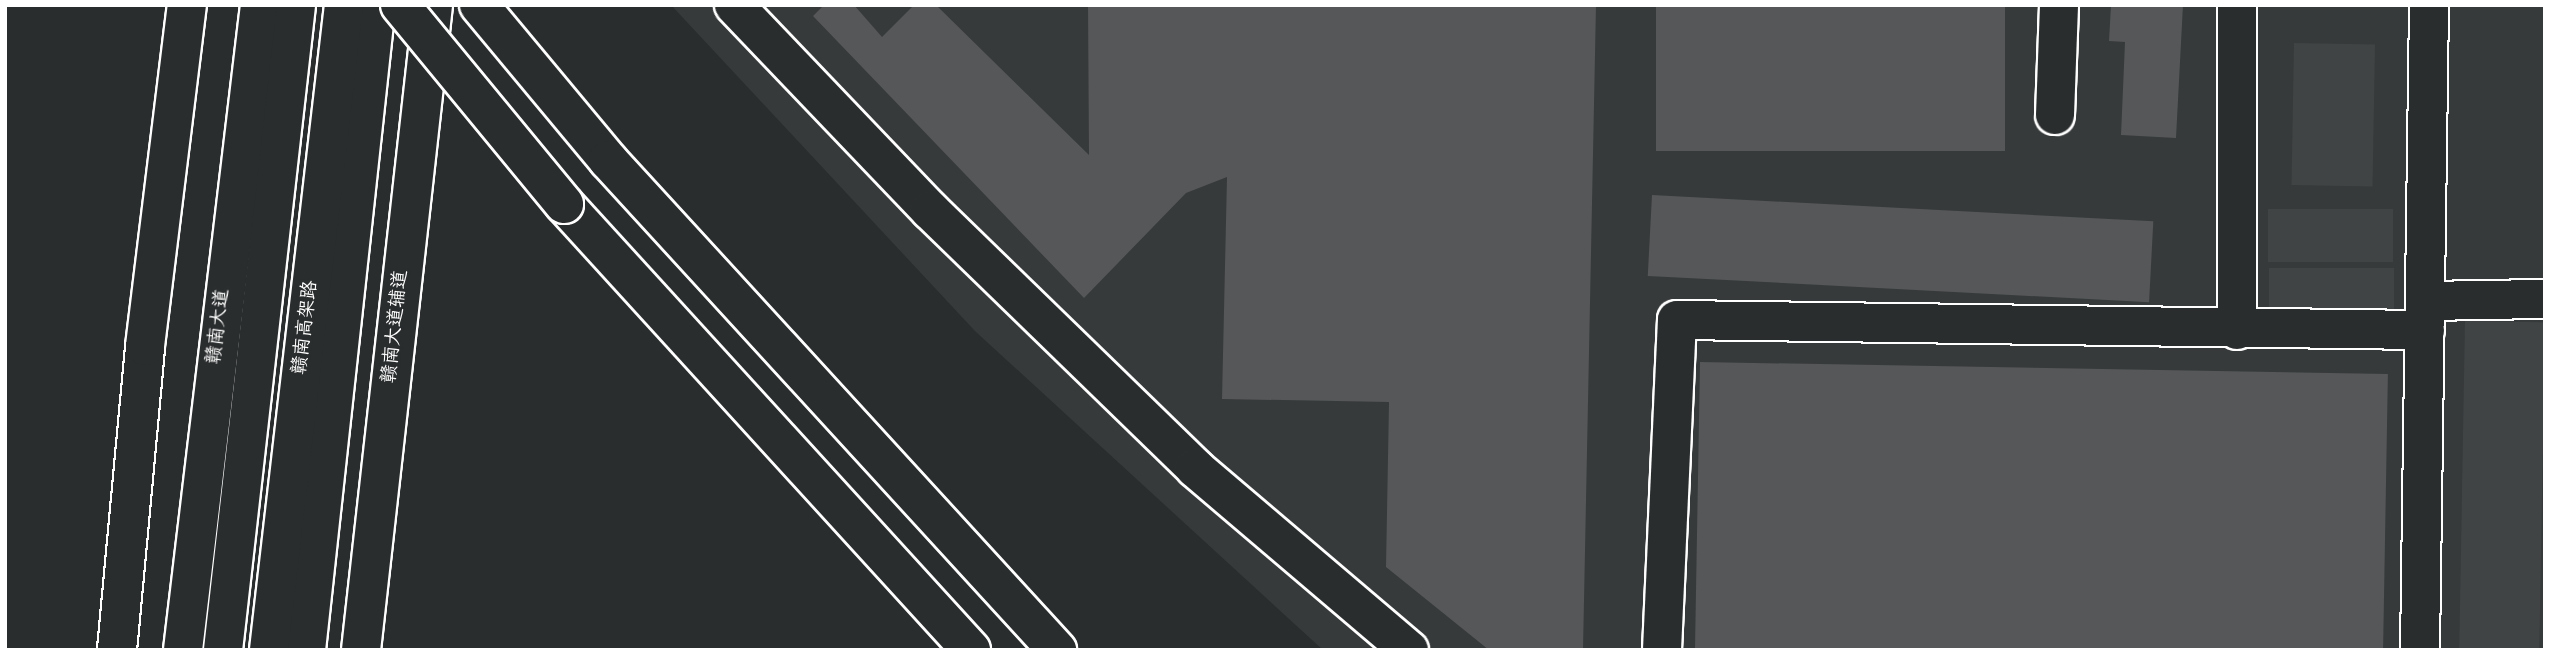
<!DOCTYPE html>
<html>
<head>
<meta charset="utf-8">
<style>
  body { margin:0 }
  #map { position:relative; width:2550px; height:655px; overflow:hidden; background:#2a2d2e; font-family:"Gochi Hand","LXGW WenKai TC",sans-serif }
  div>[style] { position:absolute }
  .built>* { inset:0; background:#373a3b }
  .green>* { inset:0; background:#414445; transform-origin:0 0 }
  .building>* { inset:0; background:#555758; transform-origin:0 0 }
  .roads { filter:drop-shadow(2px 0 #fff) drop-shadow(-2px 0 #fff) drop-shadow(0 2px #fff) drop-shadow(0 -2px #fff) }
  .minor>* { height:38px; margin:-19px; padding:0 19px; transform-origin:19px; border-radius:19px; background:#2a2d2e }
  .major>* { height:38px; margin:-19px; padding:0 19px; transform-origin:19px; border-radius:19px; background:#2a2d2e }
  .highway>* { height:38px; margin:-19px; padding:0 19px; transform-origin:19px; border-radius:19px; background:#2a2d2e }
  .bridges { filter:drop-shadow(2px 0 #fff) drop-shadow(-2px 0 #fff) drop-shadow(0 2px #fff) drop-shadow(0 -2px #fff) }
  .highway-bridge>* { height:38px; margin:-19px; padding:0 19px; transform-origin:19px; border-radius:19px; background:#2a2d2e }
  span { translate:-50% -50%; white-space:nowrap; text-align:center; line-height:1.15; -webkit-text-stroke:6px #2a2d2e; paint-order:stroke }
  .street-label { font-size:19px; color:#fff }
  .frame { position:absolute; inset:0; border:7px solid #fff; pointer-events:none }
</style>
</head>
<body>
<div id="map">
  <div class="built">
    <div style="clip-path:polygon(671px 5px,2545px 5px,2545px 650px,1323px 650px,975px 331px)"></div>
  </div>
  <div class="green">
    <div style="left:2294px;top:43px;width:81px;height:142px;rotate:1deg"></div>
    <div style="left:2268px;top:209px;width:125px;height:53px"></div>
    <div style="left:2269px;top:268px;width:125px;height:52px"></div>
    <div style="left:2465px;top:321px;width:80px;height:329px;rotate:1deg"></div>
  </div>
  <div class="building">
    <div style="clip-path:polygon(824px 5px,854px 5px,882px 37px,914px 5px,936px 5px,1089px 155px,1088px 5px,1596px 5px,1583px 650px,1489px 650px,1386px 567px,1389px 402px,1222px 399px,1227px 177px,1186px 193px,1084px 298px,813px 16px)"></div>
    <div style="left:1656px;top:5px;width:349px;height:146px"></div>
    <div style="clip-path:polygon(2111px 5px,2183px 5px,2176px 138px,2121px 135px,2125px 42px,2109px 41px)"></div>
    <div style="left:1652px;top:195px;width:502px;height:81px;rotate:3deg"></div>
    <div style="left:1700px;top:362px;width:688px;height:288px;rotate:1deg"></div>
  </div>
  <div class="roads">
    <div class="minor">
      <div style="left:734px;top:5px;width:284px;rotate:46.3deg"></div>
      <div style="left:930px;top:210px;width:370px;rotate:44.2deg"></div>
      <div style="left:1195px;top:468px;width:281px;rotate:40.4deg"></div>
      <div style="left:2237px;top:5px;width:325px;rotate:90deg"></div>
      <div style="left:2055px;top:115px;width:110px;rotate:-87.9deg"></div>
      <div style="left:2426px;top:301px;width:119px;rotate:-1deg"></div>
      <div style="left:117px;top:650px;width:305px;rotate:-84.7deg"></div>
      <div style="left:145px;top:346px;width:344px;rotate:-83deg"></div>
      <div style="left:361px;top:650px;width:649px;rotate:-83.63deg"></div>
      <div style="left:1662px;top:650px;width:330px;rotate:-87.4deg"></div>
      <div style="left:1677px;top:320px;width:748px;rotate:0.77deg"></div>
      <div style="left:2420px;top:650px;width:645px;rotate:-89.2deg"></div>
    </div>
    <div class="major">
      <div style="left:183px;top:650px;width:650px;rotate:-83.19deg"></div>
      <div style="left:306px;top:650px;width:649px;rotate:-83.81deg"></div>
    </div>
    <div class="highway">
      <div style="left:479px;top:5px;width:202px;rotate:50.2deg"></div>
      <div style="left:608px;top:160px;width:665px;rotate:47.5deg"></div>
      <div style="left:564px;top:204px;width:604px;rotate:47.62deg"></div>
      <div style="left:223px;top:650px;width:649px;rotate:-83.54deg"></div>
      <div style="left:269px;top:650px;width:649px;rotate:-83.37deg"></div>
    </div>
  </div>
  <div class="bridges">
    <div class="highway-bridge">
      <div style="left:400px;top:5px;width:258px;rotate:50.5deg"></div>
    </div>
  </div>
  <div class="street-label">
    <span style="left:220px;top:327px;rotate:-83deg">赣南大道</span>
    <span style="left:397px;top:327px;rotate:-84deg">赣南大道辅道</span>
    <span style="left:307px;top:328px;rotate:-83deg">赣南高架路</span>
  </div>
  <div class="frame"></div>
</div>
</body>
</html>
